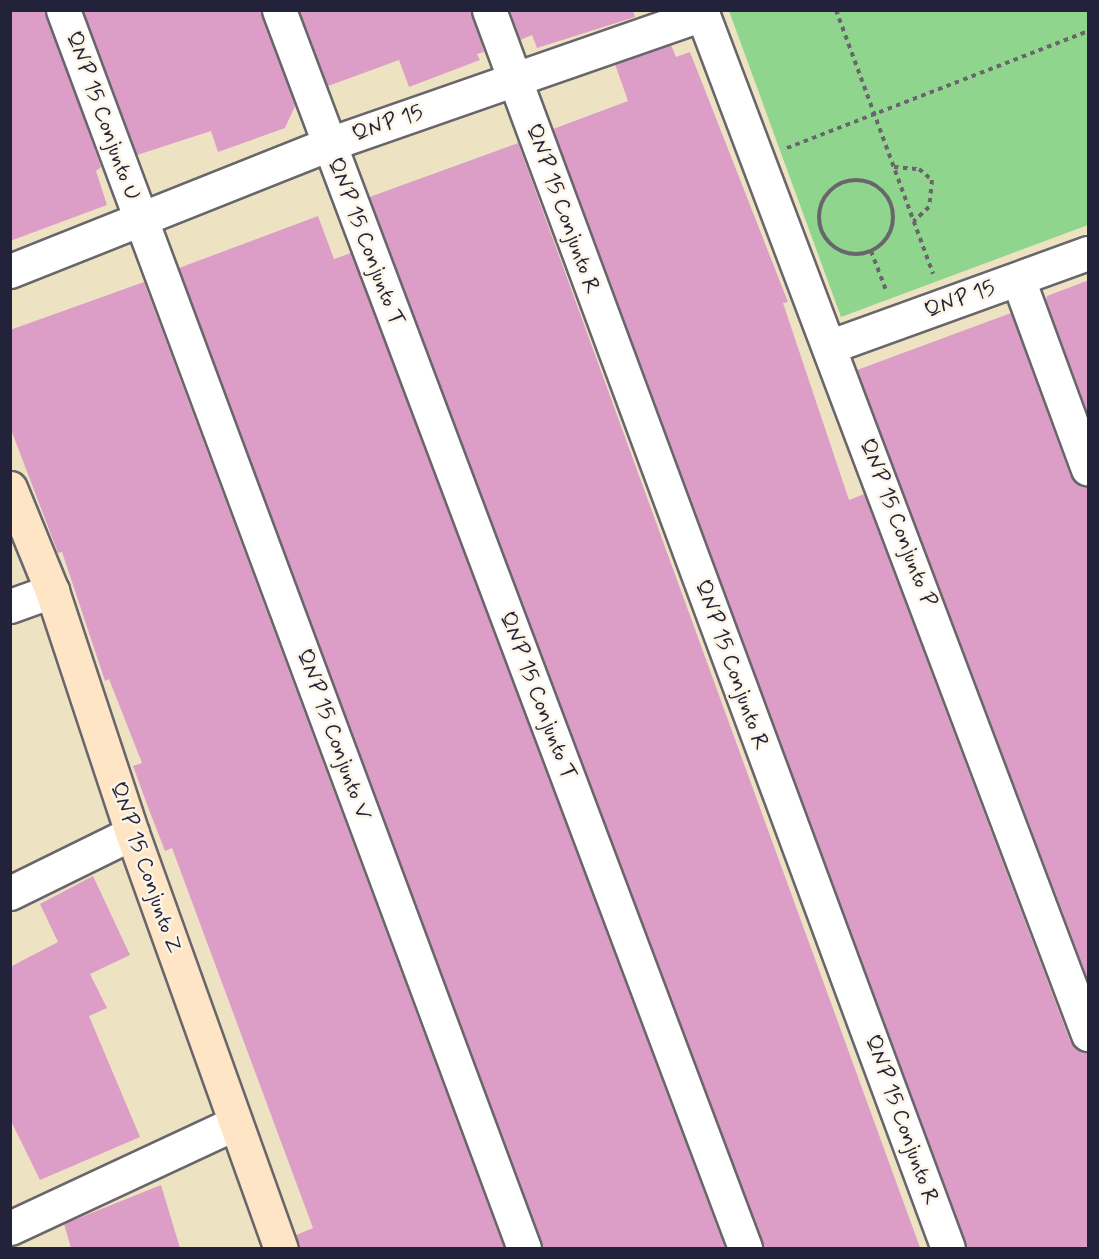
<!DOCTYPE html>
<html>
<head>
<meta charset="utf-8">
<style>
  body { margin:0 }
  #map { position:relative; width:1099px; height:1259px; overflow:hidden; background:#ede3c3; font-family:Mynerve,sans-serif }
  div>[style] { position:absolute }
  .green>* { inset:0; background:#90d58e }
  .building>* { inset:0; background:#dc9ec7; transform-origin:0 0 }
  .path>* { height:4px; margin-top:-2px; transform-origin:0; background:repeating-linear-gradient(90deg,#69666b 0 4.5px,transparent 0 9px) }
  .path>.ring { margin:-2px; padding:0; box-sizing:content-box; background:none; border:4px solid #69666b; border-radius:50% }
  .roads { filter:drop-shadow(2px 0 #69666b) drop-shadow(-2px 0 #69666b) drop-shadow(0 2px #69666b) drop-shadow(0 -2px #69666b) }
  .street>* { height:33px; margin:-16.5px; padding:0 16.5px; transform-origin:16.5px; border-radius:16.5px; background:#fff }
  .secondary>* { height:33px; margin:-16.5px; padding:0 16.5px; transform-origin:16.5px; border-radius:16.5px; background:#fee5c5 }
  span { translate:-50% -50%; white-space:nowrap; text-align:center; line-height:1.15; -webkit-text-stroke:5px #fcf5e5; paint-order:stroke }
  .street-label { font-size:22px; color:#22223b }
  .frame { position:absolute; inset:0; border:12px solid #22223b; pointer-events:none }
</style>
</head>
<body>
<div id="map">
  <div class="green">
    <div style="clip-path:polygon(729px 11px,1088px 11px,1088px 225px,841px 317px)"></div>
  </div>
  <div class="building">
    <div style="clip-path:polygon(10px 10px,45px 10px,101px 167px,96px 171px,107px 205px,10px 241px)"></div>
    <div style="clip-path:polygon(83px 10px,261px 10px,295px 106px,285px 128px,218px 152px,211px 131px,137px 155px)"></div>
    <div style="clip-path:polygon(299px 10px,471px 10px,484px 52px,477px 54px,480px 60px,409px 87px,399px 60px,328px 86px)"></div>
    <div style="clip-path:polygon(509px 10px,633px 10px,635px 17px,537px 48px,532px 35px,520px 40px)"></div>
    <div style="clip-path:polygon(671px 45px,676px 57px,690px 52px,788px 302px,783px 303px,849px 500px,864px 494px,1070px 1041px,1077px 1049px,1089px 1052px,1089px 1248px,966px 1248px,553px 129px,628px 101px,615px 64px)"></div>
    <div style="left:518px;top:143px;width:1179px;height:158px;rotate:70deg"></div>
    <div style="clip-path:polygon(318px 216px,334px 259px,351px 253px,725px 1248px,542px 1248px,179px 268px)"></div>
    <div style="clip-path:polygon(1089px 280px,1089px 416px,1046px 300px,1047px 296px)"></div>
    <div style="clip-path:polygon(144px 282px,504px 1248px,299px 1248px,296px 1235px,313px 1228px,172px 848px,165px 851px,148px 807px,133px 766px,142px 763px,109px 679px,105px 681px,62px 552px,58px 553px,10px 427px,10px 330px)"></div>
    <div style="clip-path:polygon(1011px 313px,1070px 475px,1077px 484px,1089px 487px,1089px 982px,857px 370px)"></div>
    <div style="clip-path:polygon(93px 876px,130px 955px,90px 974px,107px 1008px,89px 1016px,140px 1137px,40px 1180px,10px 1119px,10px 967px,58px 942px,40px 904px)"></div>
    <div style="clip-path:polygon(161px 1185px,180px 1248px,71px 1248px,64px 1224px)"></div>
  </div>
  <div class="path">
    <div style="left:836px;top:10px;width:281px;rotate:69.8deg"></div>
    <div style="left:787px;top:148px;width:323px;rotate:-21.2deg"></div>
    <div style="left:894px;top:167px;width:25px;rotate:5deg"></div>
    <div style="left:919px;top:169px;width:17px;rotate:40deg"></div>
    <div style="left:932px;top:180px;width:27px;rotate:96deg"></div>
    <div style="left:929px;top:207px;width:21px;rotate:137deg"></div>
    <div class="ring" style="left:819px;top:180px;width:70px;height:70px"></div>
    <div style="left:871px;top:251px;width:42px;rotate:69deg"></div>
  </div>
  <div class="roads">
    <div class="street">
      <div style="left:63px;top:10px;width:1321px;rotate:69.58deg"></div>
      <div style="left:279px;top:10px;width:1323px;rotate:69.37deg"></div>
      <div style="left:489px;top:10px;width:1320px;rotate:69.66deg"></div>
      <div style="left:701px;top:10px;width:1095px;rotate:69.3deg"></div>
      <div style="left:10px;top:271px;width:343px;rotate:-21.7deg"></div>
      <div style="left:329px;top:144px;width:395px;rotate:-19.2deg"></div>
      <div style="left:1018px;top:279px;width:202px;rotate:69.8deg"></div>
      <div style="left:831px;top:346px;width:273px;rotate:-19.9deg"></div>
      <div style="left:10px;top:606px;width:45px;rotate:-19.7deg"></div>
      <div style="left:10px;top:893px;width:136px;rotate:-26.2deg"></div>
      <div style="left:10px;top:1228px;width:248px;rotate:-25deg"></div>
    </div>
    <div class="secondary">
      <div style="left:10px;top:488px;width:111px;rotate:67.8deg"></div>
      <div style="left:52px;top:591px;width:255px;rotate:71.7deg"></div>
      <div style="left:132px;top:833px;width:441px;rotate:70.3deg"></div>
    </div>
  </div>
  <div class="street-label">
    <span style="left:102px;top:116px;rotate:70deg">QNP 15 Conjunto U</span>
    <span style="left:388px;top:124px;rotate:-19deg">QNP 15</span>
    <span style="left:562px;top:209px;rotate:70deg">QNP 15 Conjunto R</span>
    <span style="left:365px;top:242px;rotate:69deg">QNP 15 Conjunto T</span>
    <span style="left:960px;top:300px;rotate:-20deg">QNP 15</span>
    <span style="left:897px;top:523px;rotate:69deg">QNP 15 Conjunto P</span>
    <span style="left:731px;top:665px;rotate:70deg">QNP 15 Conjunto R</span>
    <span style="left:537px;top:696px;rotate:69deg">QNP 15 Conjunto T</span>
    <span style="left:333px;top:735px;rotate:70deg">QNP 15 Conjunto V</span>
    <span style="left:145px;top:868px;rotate:71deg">QNP 15 Conjunto Z</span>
    <span style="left:901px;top:1120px;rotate:70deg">QNP 15 Conjunto R</span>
  </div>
  <div class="frame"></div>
</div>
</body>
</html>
